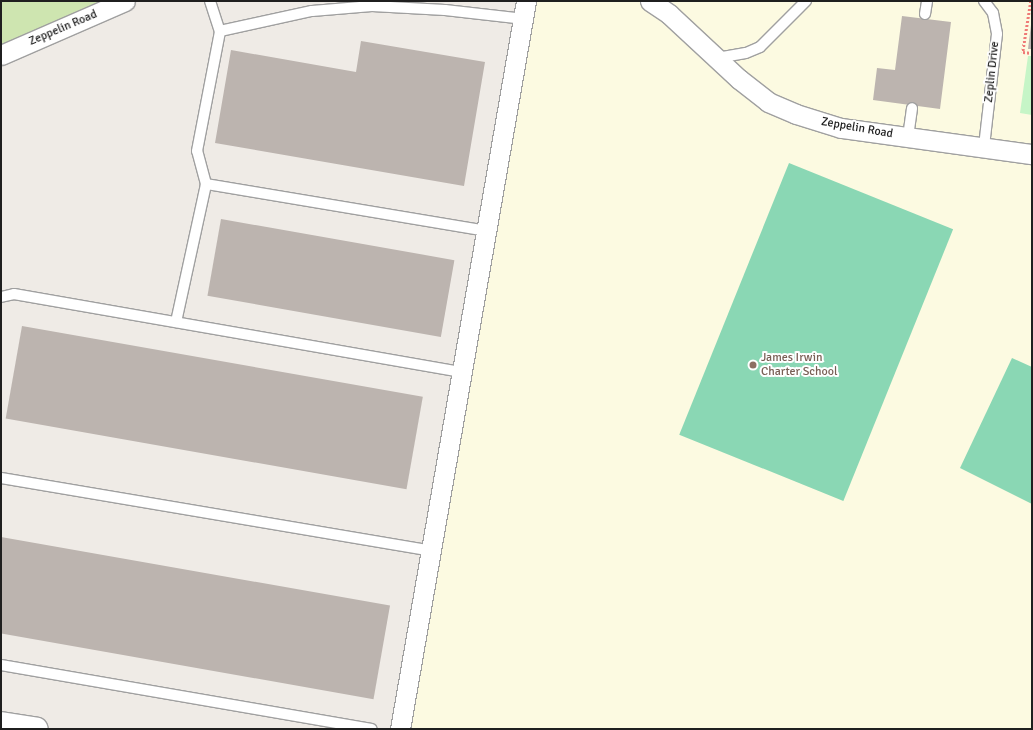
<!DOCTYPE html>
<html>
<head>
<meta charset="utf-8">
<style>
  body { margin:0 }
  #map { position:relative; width:1033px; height:730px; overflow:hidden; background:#efebe6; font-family:Signika,sans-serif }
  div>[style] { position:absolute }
  .education>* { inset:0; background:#fcfae1 }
  .grass>* { inset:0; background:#cee5b0 }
  .park>* { inset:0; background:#c6f5c7 }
  .pitch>* { inset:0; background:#8ad7b4; transform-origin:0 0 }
  .building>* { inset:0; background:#bcb4af; transform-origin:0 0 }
  .path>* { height:2.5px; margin-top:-1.25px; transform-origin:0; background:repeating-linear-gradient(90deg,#ef7a77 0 2px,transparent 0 4px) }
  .roads { filter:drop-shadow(1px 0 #a0a0a0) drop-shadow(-1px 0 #a0a0a0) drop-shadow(0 1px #a0a0a0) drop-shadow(0 -1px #a0a0a0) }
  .service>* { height:10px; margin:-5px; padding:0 5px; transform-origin:5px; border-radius:5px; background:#fff }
  .minor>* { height:19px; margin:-9.5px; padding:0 9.5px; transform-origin:9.5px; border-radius:9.5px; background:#fff }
  .tertiary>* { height:22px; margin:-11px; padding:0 11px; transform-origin:11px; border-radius:11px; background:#fff }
  .dots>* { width:11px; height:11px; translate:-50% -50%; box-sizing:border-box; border:2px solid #fff; border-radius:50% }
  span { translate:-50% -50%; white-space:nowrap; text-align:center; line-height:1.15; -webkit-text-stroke:4px #fff; paint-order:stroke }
  .street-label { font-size:12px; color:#1f1f1f }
  .education-label { font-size:12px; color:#785e54 }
  .left { translate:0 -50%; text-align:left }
  .frame { position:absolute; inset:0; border:2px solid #1f1f1f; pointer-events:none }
</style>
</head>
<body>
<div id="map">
  <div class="education">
    <div style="clip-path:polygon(536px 1px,1032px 1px,1032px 729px,410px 729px)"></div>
  </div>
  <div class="grass">
    <div style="clip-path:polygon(1px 1px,129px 1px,1px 48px)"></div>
  </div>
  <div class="park">
    <div style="clip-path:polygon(1028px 56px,1032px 56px,1032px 115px,1020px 113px)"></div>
  </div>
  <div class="pitch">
    <div style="left:789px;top:163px;width:177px;height:293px;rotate:22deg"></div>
    <div style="clip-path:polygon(1012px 358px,1032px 367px,1032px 504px,960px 468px)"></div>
  </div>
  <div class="building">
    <div style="clip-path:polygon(902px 16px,951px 22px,940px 109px,873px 100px,877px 68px,895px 70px)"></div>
    <div style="clip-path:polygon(1031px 25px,1032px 25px,1032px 49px,1028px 49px)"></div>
    <div style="clip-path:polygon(361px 41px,485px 62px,464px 186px,215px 143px,231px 50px,356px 72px)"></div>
    <div style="left:221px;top:219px;width:237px;height:78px;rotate:10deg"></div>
    <div style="left:22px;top:326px;width:407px;height:94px;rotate:10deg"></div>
    <div style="left:1px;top:537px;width:395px;height:95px;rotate:10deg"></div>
  </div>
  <div class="path">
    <div style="left:1031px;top:1px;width:52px;rotate:98.9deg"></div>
    <div style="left:1023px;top:52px;width:9px;rotate:6deg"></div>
  </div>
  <div class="roads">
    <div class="service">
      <div style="left:210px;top:1px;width:32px;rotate:72deg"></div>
      <div style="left:984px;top:1px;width:15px;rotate:53deg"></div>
      <div style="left:993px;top:13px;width:21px;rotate:79deg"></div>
      <div style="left:997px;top:34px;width:114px;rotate:96.6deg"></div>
      <div style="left:925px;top:14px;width:13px;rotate:-81deg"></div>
      <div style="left:717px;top:58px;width:29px;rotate:-10deg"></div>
      <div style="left:746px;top:53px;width:15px;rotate:-23deg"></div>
      <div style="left:760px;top:47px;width:65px;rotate:-45deg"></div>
      <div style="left:908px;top:137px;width:29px;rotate:-82deg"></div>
      <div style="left:206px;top:184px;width:34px;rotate:-105deg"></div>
      <div style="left:197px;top:151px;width:122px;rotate:-79.1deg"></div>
      <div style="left:220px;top:31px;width:94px;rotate:-12.3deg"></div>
      <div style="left:312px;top:11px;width:60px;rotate:-4.8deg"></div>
      <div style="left:372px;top:6px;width:73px;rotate:3.1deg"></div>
      <div style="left:445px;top:10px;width:80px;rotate:6.5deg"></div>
      <div style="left:1px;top:297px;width:13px;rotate:-13deg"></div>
      <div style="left:14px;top:294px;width:456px;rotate:9.9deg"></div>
      <div style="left:176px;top:322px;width:141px;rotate:-77.7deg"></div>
      <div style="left:206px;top:184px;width:286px;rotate:9.5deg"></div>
      <div style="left:1px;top:478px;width:436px;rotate:9.6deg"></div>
      <div style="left:1px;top:665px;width:376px;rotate:9.8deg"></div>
    </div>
    <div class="minor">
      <div style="left:650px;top:1px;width:23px;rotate:34deg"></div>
      <div style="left:669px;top:14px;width:96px;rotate:42.9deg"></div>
      <div style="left:739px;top:79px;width:37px;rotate:38deg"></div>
      <div style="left:768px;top:102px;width:30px;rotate:23deg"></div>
      <div style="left:796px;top:114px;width:47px;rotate:17.3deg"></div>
      <div style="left:841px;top:128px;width:193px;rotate:7.8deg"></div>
      <div style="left:1px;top:55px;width:135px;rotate:-23.5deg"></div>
      <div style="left:400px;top:729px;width:739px;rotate:-80.18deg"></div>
    </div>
    <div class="tertiary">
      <div style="left:1px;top:723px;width:36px;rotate:9deg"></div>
    </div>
  </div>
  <div class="dots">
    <div style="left:753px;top:365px;background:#8d6e63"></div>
  </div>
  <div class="street-label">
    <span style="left:63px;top:28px;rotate:-23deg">Zeppelin Road</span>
    <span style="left:992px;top:72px;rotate:-84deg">Zeplin Drive</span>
    <span style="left:857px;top:128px;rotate:10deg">Zeppelin Road</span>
  </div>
  <div class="education-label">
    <span class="left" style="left:761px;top:365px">James Irwin<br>Charter School</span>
  </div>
  <div class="frame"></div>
</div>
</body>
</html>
